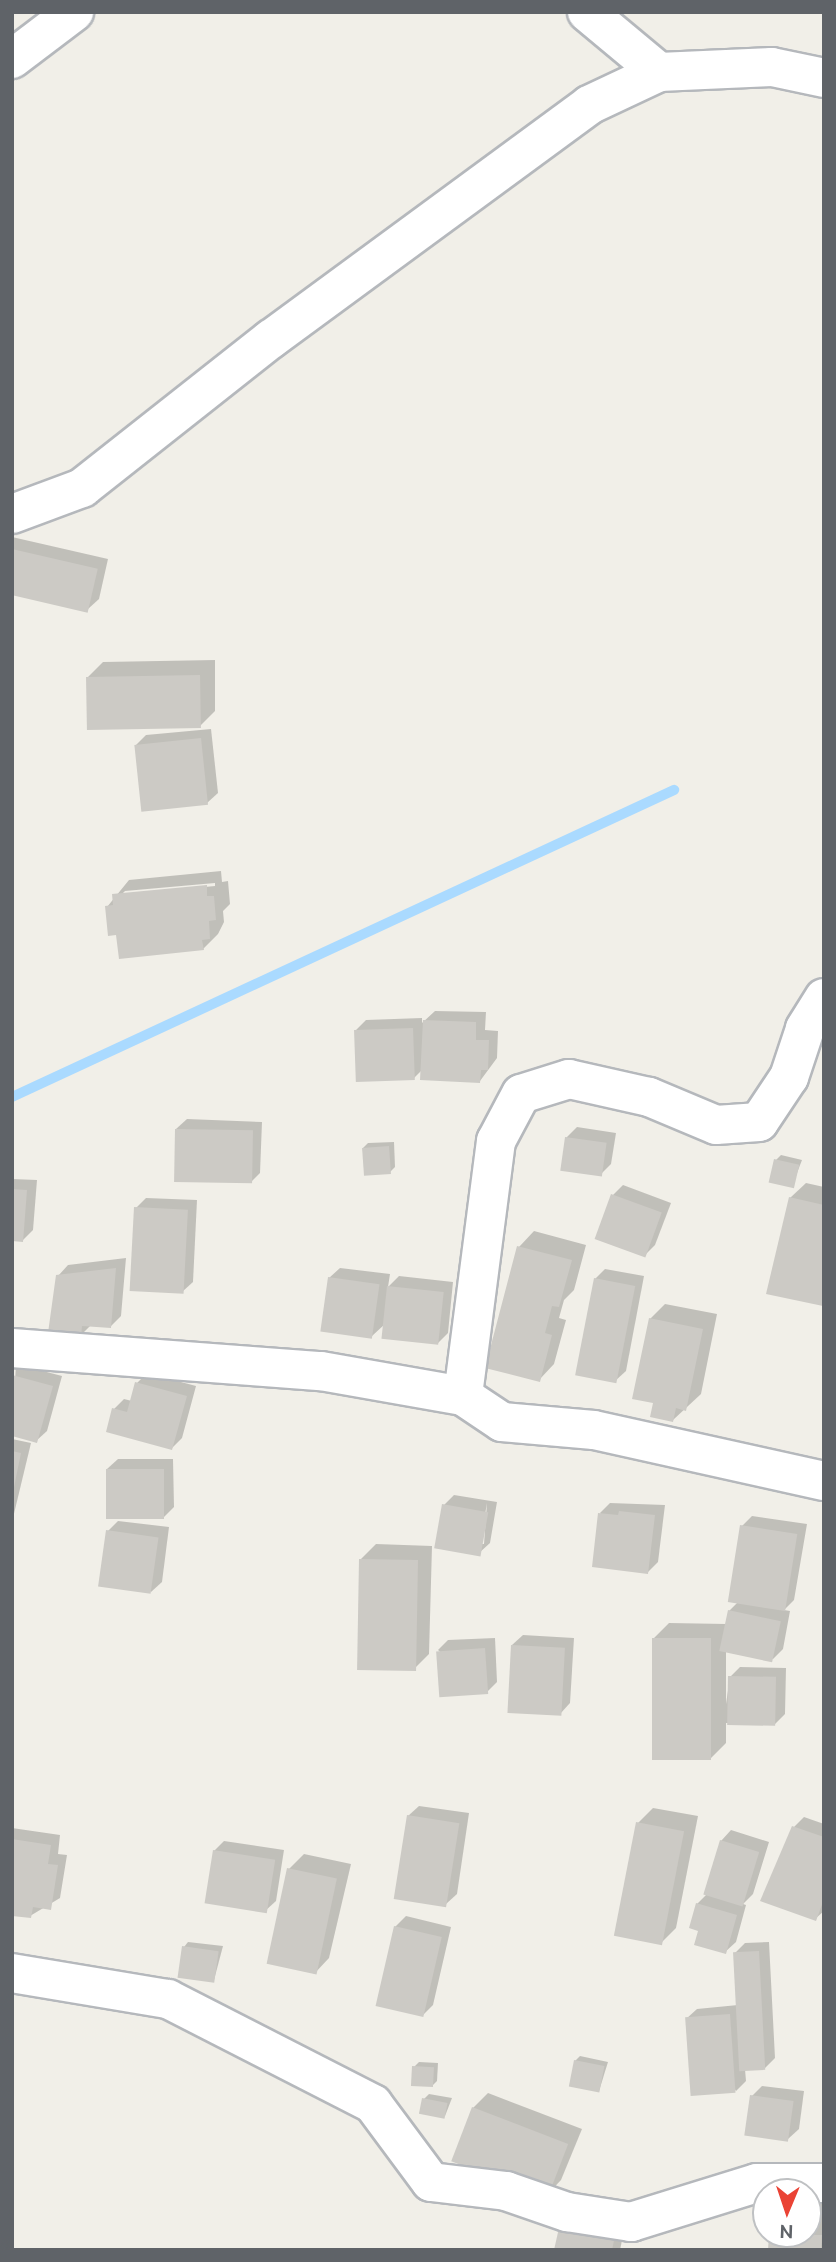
<!DOCTYPE html>
<html>
<head>
<meta charset="utf-8">
<style>
  body { margin:0 }
  #map { position:relative; width:836px; height:2262px; overflow:hidden; background:#f1efe8; font-family:Ubuntu,sans-serif }
  div>[style] { position:absolute }
  .shadow>* { inset:0; background:#0003 }
  .stream>* { height:10px; margin:-5px; padding:0 5px; transform-origin:5px; border-radius:5px; background:#aadaff }
  .building>* { inset:0; background:#cccac5; transform-origin:0 0 }
  .roads { filter:drop-shadow(2px 0 #b5b8bc) drop-shadow(-2px 0 #b5b8bc) drop-shadow(0 2px #b5b8bc) drop-shadow(0 -2px #b5b8bc) }
  .minor>* { height:38px; margin:-19px; padding:0 19px; transform-origin:19px; border-radius:19px; background:#fff }
  span { translate:-50% -50%; white-space:nowrap; text-align:center; line-height:1.15; -webkit-text-stroke:5px #fff; paint-order:stroke }
  .frame { position:absolute; inset:0; border:14px solid #5f6368; pointer-events:none }
  .north { position:absolute; left:752px; top:2178px; width:70px; height:70px; box-sizing:border-box; background:#fff; border:2px solid #bfc1c3; border-radius:50%; rotate:182deg; font-size:19px; font-weight:700; line-height:28px; text-align:center; color:#5f6368 }
  .north::after { content:''; display:block; margin:auto; width:24px; height:32px; background:#ea4335; clip-path:polygon(50% 0,100% 100%,50% 72%,0 100%) }
</style>
</head>
<body>
<div id="map">
  <div class="shadow">
    <div style="clip-path:polygon(12px 537px,108px 559px,99px 599px,88px 609px,12px 592px)"></div>
    <div style="clip-path:polygon(215px 660px,215px 711px,200px 726px,88px 677px,103px 662px)"></div>
    <div style="clip-path:polygon(211px 729px,218px 793px,207px 803px,136px 745px,146px 735px)"></div>
    <div style="clip-path:polygon(evenodd,221px 871px,222px 882px,228px 881px,230px 904px,223px 911px,224px 922px,218px 934px,203px 949px,118px 933px,107px 907px,129px 880px,221px 871px,215px 883px,215px 886px,121px 895px,125px 891px,215px 883px)"></div>
    <div style="clip-path:polygon(435px 1011px,486px 1012px,485px 1030px,498px 1031px,497px 1058px,480px 1081px,422px 1070px,414px 1078px,356px 1030px,366px 1020px,422px 1018px,422px 1023px)"></div>
    <div style="clip-path:polygon(187px 1119px,262px 1122px,260px 1173px,250px 1183px,176px 1129px)"></div>
    <div style="clip-path:polygon(577px 1127px,616px 1133px,611px 1164px,601px 1174px,566px 1138px)"></div>
    <div style="clip-path:polygon(394px 1142px,395px 1167px,390px 1172px,363px 1148px,368px 1143px)"></div>
    <div style="clip-path:polygon(781px 1155px,802px 1160px,792px 1186px,776px 1160px)"></div>
    <div style="clip-path:polygon(12px 1179px,37px 1180px,33px 1230px,23px 1240px,12px 1239px)"></div>
    <div style="clip-path:polygon(806px 1183px,824px 1187px,822px 1305px,790px 1198px)"></div>
    <div style="clip-path:polygon(623px 1185px,671px 1203px,655px 1245px,644px 1256px,613px 1195px)"></div>
    <div style="clip-path:polygon(146px 1198px,197px 1200px,193px 1282px,182px 1292px,136px 1208px)"></div>
    <div style="clip-path:polygon(534px 1231px,586px 1245px,574px 1290px,564px 1300px,559px 1318px,566px 1320px,554px 1364px,539px 1380px,519px 1247px)"></div>
    <div style="clip-path:polygon(126px 1258px,121px 1316px,110px 1327px,91px 1325px,81px 1335px,58px 1276px,68px 1265px)"></div>
    <div style="clip-path:polygon(340px 1268px,390px 1274px,388px 1287px,399px 1276px,453px 1282px,448px 1333px,438px 1343px,385px 1324px,372px 1336px,329px 1278px)"></div>
    <div style="clip-path:polygon(605px 1269px,644px 1276px,626px 1371px,615px 1381px,595px 1279px)"></div>
    <div style="clip-path:polygon(665px 1304px,717px 1314px,701px 1394px,673px 1420px,655px 1402px,650px 1319px)"></div>
    <div style="clip-path:polygon(16px 1364px,62px 1376px,47px 1431px,36px 1441px,12px 1434px)"></div>
    <div style="clip-path:polygon(147px 1373px,196px 1386px,182px 1438px,172px 1448px,114px 1409px,124px 1399px,132px 1401px,137px 1383px)"></div>
    <div style="clip-path:polygon(12px 1439px,31px 1443px,12px 1522px)"></div>
    <div style="clip-path:polygon(118px 1459px,173px 1459px,174px 1507px,164px 1517px,107px 1469px)"></div>
    <div style="clip-path:polygon(evenodd,454px 1495px,497px 1502px,490px 1543px,479px 1553px,444px 1505px,454px 1495px,487px 1503px,484px 1544px,480px 1544px,487px 1503px)"></div>
    <div style="clip-path:polygon(610px 1503px,665px 1505px,658px 1562px,648px 1572px,600px 1513px)"></div>
    <div style="clip-path:polygon(752px 1516px,807px 1524px,794px 1600px,784px 1610px,790px 1611px,783px 1649px,773px 1659px,726px 1650px,726px 1704px,730px 1677px,740px 1667px,786px 1668px,785px 1714px,775px 1724px,726px 1723px,726px 1743px,711px 1758px,654px 1638px,669px 1623px,727px 1624px,729px 1611px,738px 1602px,742px 1526px)"></div>
    <div style="clip-path:polygon(118px 1521px,169px 1527px,162px 1582px,151px 1592px,108px 1531px)"></div>
    <div style="clip-path:polygon(376px 1544px,432px 1546px,429px 1654px,414px 1669px,361px 1559px)"></div>
    <div style="clip-path:polygon(523px 1635px,574px 1638px,570px 1703px,560px 1714px,512px 1645px)"></div>
    <div style="clip-path:polygon(495px 1638px,497px 1682px,487px 1692px,438px 1650px,448px 1640px)"></div>
    <div style="clip-path:polygon(419px 1806px,469px 1813px,457px 1894px,446px 1904px,408px 1816px)"></div>
    <div style="clip-path:polygon(653px 1808px,698px 1816px,676px 1928px,661px 1943px,638px 1823px)"></div>
    <div style="clip-path:polygon(804px 1817px,824px 1824px,824px 1911px,815px 1919px,794px 1827px)"></div>
    <div style="clip-path:polygon(12px 1828px,60px 1835px,58px 1854px,67px 1855px,60px 1898px,30px 1916px,12px 1914px)"></div>
    <div style="clip-path:polygon(731px 1830px,769px 1842px,753px 1894px,743px 1904px,746px 1905px,736px 1942px,725px 1952px,700px 1929px,697px 1904px,708px 1893px,721px 1841px)"></div>
    <div style="clip-path:polygon(224px 1841px,284px 1850px,276px 1901px,265px 1911px,214px 1851px)"></div>
    <div style="clip-path:polygon(304px 1854px,351px 1864px,329px 1958px,314px 1974px,289px 1869px)"></div>
    <div style="clip-path:polygon(406px 1916px,451px 1927px,433px 2005px,423px 2015px,395px 1927px)"></div>
    <div style="clip-path:polygon(188px 1942px,223px 1946px,214px 1980px,184px 1947px)"></div>
    <div style="clip-path:polygon(769px 1942px,775px 2058px,765px 2068px,745px 2069px,746px 2081px,736px 2091px,686px 2019px,697px 2009px,738px 2005px,735px 1953px,745px 1943px)"></div>
    <div style="clip-path:polygon(580px 2056px,608px 2062px,599px 2091px,575px 2061px)"></div>
    <div style="clip-path:polygon(419px 2062px,438px 2063px,437px 2081px,432px 2086px,414px 2067px)"></div>
    <div style="clip-path:polygon(762px 2086px,804px 2091px,799px 2129px,788px 2139px,752px 2096px)"></div>
    <div style="clip-path:polygon(488px 2093px,582px 2129px,561px 2180px,546px 2196px,473px 2108px)"></div>
    <div style="clip-path:polygon(429px 2094px,452px 2098px,445px 2116px,424px 2099px)"></div>
    <div style="clip-path:polygon(808px 2197px,824px 2198px,824px 2250px,770px 2250px,770px 2234px,808px 2234px)"></div>
    <div style="clip-path:polygon(626px 2221px,620px 2250px,556px 2250px)"></div>
  </div>
  <div class="stream">
    <div style="left:12px;top:1097px;width:730px;rotate:-24.88deg"></div>
  </div>
  <div class="building">
    <div style="left:12px;top:549px;width:88px;height:45px;rotate:13deg"></div>
    <div style="left:200px;top:675px;width:53px;height:114px;rotate:89deg"></div>
    <div style="left:201px;top:738px;width:67px;height:67px;rotate:84deg"></div>
    <div style="clip-path:polygon(207px 885px,207px 896px,214px 896px,216px 920px,209px 921px,210px 939px,202px 940px,204px 950px,119px 959px,116px 935px,108px 936px,105px 906px,113px 905px,112px 894px)"></div>
    <div style="clip-path:polygon(423px 1020px,476px 1022px,476px 1040px,489px 1040px,488px 1070px,481px 1070px,480px 1083px,420px 1080px)"></div>
    <div style="left:413px;top:1028px;width:52px;height:59px;rotate:88deg"></div>
    <div style="left:175px;top:1129px;width:78px;height:53px;rotate:1deg"></div>
    <div style="left:565px;top:1137px;width:42px;height:34px;rotate:8deg"></div>
    <div style="left:389px;top:1146px;width:28px;height:27px;rotate:86deg"></div>
    <div style="left:774px;top:1159px;width:26px;height:24px;rotate:13deg"></div>
    <div style="clip-path:polygon(12px 1189px,27px 1190px,23px 1242px,12px 1241px)"></div>
    <div style="left:611px;top:1194px;width:54px;height:48px;rotate:20deg"></div>
    <div style="clip-path:polygon(789px 1197px,824px 1205px,823px 1306px,766px 1294px)"></div>
    <div style="left:134px;top:1207px;width:54px;height:84px;rotate:3deg"></div>
    <div style="clip-path:polygon(517px 1246px,572px 1260px,559px 1307px,552px 1306px,545px 1333px,552px 1335px,540px 1382px,485px 1368px)"></div>
    <div style="clip-path:polygon(116px 1268px,111px 1328px,82px 1326px,81px 1337px,48px 1333px,56px 1275px)"></div>
    <div style="left:328px;top:1277px;width:52px;height:55px;rotate:8deg"></div>
    <div style="left:594px;top:1278px;width:42px;height:99px;rotate:11deg"></div>
    <div style="left:387px;top:1286px;width:57px;height:53px;rotate:6deg"></div>
    <div style="clip-path:polygon(649px 1318px,703px 1329px,686px 1411px,676px 1408px,673px 1422px,650px 1417px,653px 1403px,632px 1399px)"></div>
    <div style="clip-path:polygon(12px 1375px,53px 1386px,37px 1443px,12px 1436px)"></div>
    <div style="clip-path:polygon(135px 1382px,187px 1396px,172px 1450px,106px 1432px,112px 1408px,127px 1412px)"></div>
    <div style="clip-path:polygon(12px 1451px,21px 1453px,13px 1492px,12px 1491px)"></div>
    <div style="left:106px;top:1469px;width:58px;height:50px"></div>
    <div style="left:442px;top:1504px;width:47px;height:45px;rotate:10deg"></div>
    <div style="clip-path:polygon(619px 1511px,655px 1515px,648px 1574px,592px 1567px,598px 1513px,618px 1515px)"></div>
    <div style="left:740px;top:1525px;width:58px;height:78px;rotate:9deg"></div>
    <div style="left:106px;top:1530px;width:53px;height:57px;rotate:8deg"></div>
    <div style="left:359px;top:1559px;width:59px;height:111px;rotate:1deg"></div>
    <div style="left:728px;top:1610px;width:54px;height:42px;rotate:12deg"></div>
    <div style="left:652px;top:1638px;width:59px;height:122px"></div>
    <div style="left:511px;top:1645px;width:54px;height:68px;rotate:3deg"></div>
    <div style="left:485px;top:1648px;width:46px;height:49px;rotate:86deg"></div>
    <div style="left:728px;top:1676px;width:48px;height:49px;rotate:1deg"></div>
    <div style="left:407px;top:1815px;width:53px;height:85px;rotate:9deg"></div>
    <div style="left:636px;top:1822px;width:49px;height:116px;rotate:11deg"></div>
    <div style="clip-path:polygon(792px 1826px,824px 1837px,824px 1899px,816px 1921px,760px 1901px)"></div>
    <div style="clip-path:polygon(12px 1839px,51px 1845px,48px 1864px,58px 1865px,51px 1910px,33px 1907px,31px 1918px,12px 1916px)"></div>
    <div style="left:720px;top:1840px;width:41px;height:57px;rotate:17deg"></div>
    <div style="left:213px;top:1850px;width:63px;height:54px;rotate:9deg"></div>
    <div style="left:287px;top:1868px;width:51px;height:98px;rotate:12deg"></div>
    <div style="clip-path:polygon(696px 1903px,737px 1915px,726px 1954px,694px 1945px,698px 1931px,689px 1928px)"></div>
    <div style="left:394px;top:1926px;width:49px;height:82px;rotate:13deg"></div>
    <div style="left:182px;top:1946px;width:37px;height:32px;rotate:8deg"></div>
    <div style="left:759px;top:1951px;width:119px;height:26px;rotate:87deg"></div>
    <div style="left:730px;top:2014px;width:79px;height:45px;rotate:86deg"></div>
    <div style="left:574px;top:2060px;width:31px;height:27px;rotate:11deg"></div>
    <div style="left:412px;top:2066px;width:22px;height:20px;rotate:3deg"></div>
    <div style="left:750px;top:2095px;width:44px;height:41px;rotate:8deg"></div>
    <div style="left:422px;top:2098px;width:26px;height:16px;rotate:11deg"></div>
    <div style="left:472px;top:2107px;width:103px;height:58px;rotate:21deg"></div>
    <div style="clip-path:polygon(808px 2207px,816px 2208px,814px 2235px,822px 2235px,821px 2250px,768px 2250px,769px 2234px,808px 2234px)"></div>
    <div style="clip-path:polygon(561px 2219px,616px 2231px,612px 2250px,554px 2250px)"></div>
  </div>
  <div class="roads">
    <div class="minor">
      <div style="left:587px;top:12px;width:94px;rotate:39.8deg"></div>
      <div style="left:12px;top:59px;width:78px;rotate:-37.2deg"></div>
      <div style="left:12px;top:514px;width:75px;rotate:-20.4deg"></div>
      <div style="left:82px;top:488px;width:241px;rotate:-38.3deg"></div>
      <div style="left:271px;top:339px;width:395px;rotate:-36.3deg"></div>
      <div style="left:589px;top:105px;width:77px;rotate:-25.2deg"></div>
      <div style="left:659px;top:72px;width:113px;rotate:-2.5deg"></div>
      <div style="left:772px;top:67px;width:53px;rotate:11.9deg"></div>
      <div style="left:824px;top:998px;width:36px;rotate:122deg"></div>
      <div style="left:805px;top:1029px;width:51px;rotate:108.4deg"></div>
      <div style="left:789px;top:1077px;width:54px;rotate:123.7deg"></div>
      <div style="left:759px;top:1122px;width:43px;rotate:176deg"></div>
      <div style="left:716px;top:1125px;width:73px;rotate:-157.3deg"></div>
      <div style="left:649px;top:1097px;width:82px;rotate:-167.3deg"></div>
      <div style="left:569px;top:1079px;width:50px;rotate:162.6deg"></div>
      <div style="left:521px;top:1094px;width:53px;rotate:118deg"></div>
      <div style="left:496px;top:1141px;width:257px;rotate:97.4deg"></div>
      <div style="left:463px;top:1396px;width:47px;rotate:33.7deg"></div>
      <div style="left:502px;top:1422px;width:92px;rotate:5deg"></div>
      <div style="left:594px;top:1430px;width:236px;rotate:12.5deg"></div>
      <div style="left:12px;top:1348px;width:310px;rotate:4.3deg"></div>
      <div style="left:321px;top:1371px;width:144px;rotate:10deg"></div>
      <div style="left:12px;top:1973px;width:158px;rotate:9.5deg"></div>
      <div style="left:168px;top:1999px;width:230px;rotate:27.1deg"></div>
      <div style="left:373px;top:2104px;width:97px;rotate:53.4deg"></div>
      <div style="left:431px;top:2182px;width:76px;rotate:6.8deg"></div>
      <div style="left:506px;top:2191px;width:65px;rotate:19deg"></div>
      <div style="left:567px;top:2212px;width:65px;rotate:8.9deg"></div>
      <div style="left:631px;top:2222px;width:132px;rotate:-17.2deg"></div>
      <div style="left:757px;top:2183px;width:67px"></div>
    </div>
  </div>
  <div class="frame"></div>
  <div class="north">N</div>
</div>
</body>
</html>
